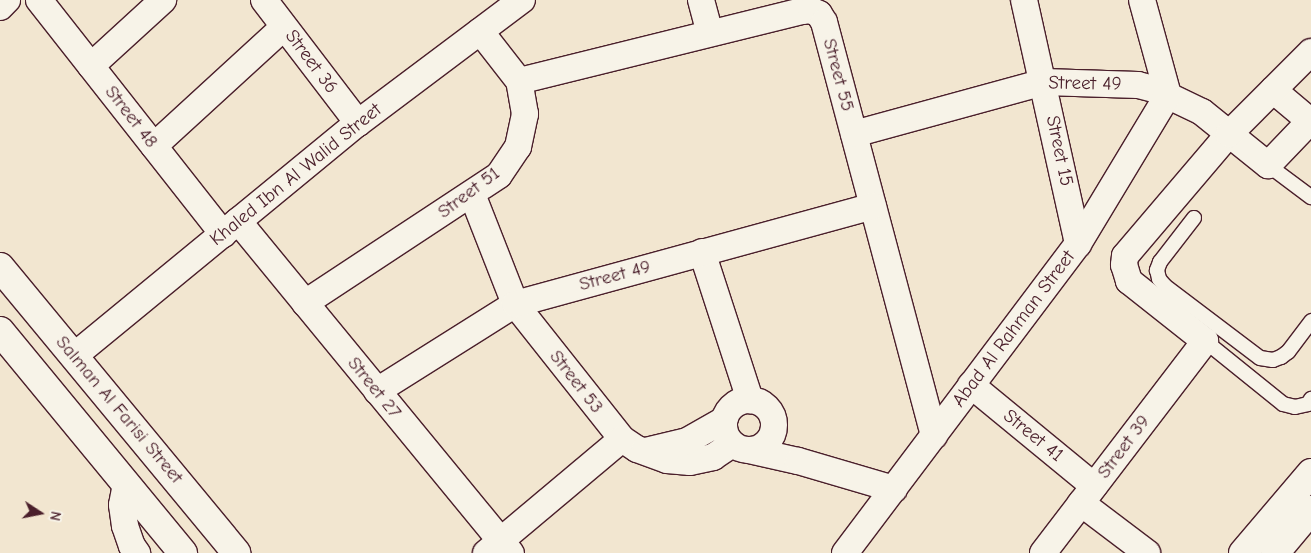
<!DOCTYPE html>
<html>
<head>
<meta charset="utf-8">
<style>
  body { margin:0 }
  #map { position:relative; width:1311px; height:553px; overflow:hidden; background:#f2e6d0; font-family:"Comic Neue",sans-serif }
  div>[style] { position:absolute }
  .roads { filter:drop-shadow(1px 0 #4a1f2b) drop-shadow(-1px 0 #4a1f2b) drop-shadow(0 1px #4a1f2b) drop-shadow(0 -1px #4a1f2b) }
  .lane>* { height:14px; margin:-7px; padding:0 7px; transform-origin:7px; border-radius:7px; background:#f7f3e8 }
  .street>* { height:26px; margin:-13px; padding:0 13px; transform-origin:13px; border-radius:13px; background:#f7f3e8 }
  .street>.ring { margin:-13px; padding:0; box-sizing:content-box; background:none; border:26px solid #f7f3e8; border-radius:50% }
  .secondary>* { height:28px; margin:-14px; padding:0 14px; transform-origin:14px; border-radius:14px; background:#f7f3e8 }
  span { translate:-50% -50%; white-space:nowrap; text-align:center; line-height:1.15; -webkit-text-stroke:4px #f7f3e8; paint-order:stroke }
  .street-label { font-size:19px; color:#4a1f2b }
  .north { position:absolute; left:15px; top:488px; width:50px; height:50px; -webkit-text-stroke:4px #f7f3e8; paint-order:stroke; rotate:101deg; font-size:14px; font-weight:700; line-height:20px; text-align:center; color:#4a1f2b }
  .north::after { content:''; display:block; margin:auto; width:18px; height:22px; background:#4a1f2b; clip-path:polygon(50% 0,100% 100%,50% 72%,0 100%) }
</style>
</head>
<body>
<div id="map">
  <div class="roads">
    <div class="lane">
      <div style="left:1268px;top:165px;width:54px;rotate:36.7deg"></div>
      <div style="left:1194px;top:218px;width:56px;rotate:127.7deg"></div>
      <div style="left:1160px;top:262px;width:9px;rotate:111deg"></div>
      <div style="left:1157px;top:270px;width:9px;rotate:77deg"></div>
      <div style="left:1159px;top:279px;width:9px;rotate:49deg"></div>
      <div style="left:1165px;top:286px;width:119px;rotate:37.2deg"></div>
      <div style="left:1260px;top:358px;width:13px;rotate:9deg"></div>
      <div style="left:1273px;top:360px;width:9px;rotate:-21deg"></div>
      <div style="left:1281px;top:357px;width:9px;rotate:-36deg"></div>
      <div style="left:1288px;top:352px;width:39px;rotate:-53deg"></div>
      <div style="left:1205px;top:341px;width:100px;rotate:38.9deg"></div>
      <div style="left:1283px;top:404px;width:12px;rotate:14deg"></div>
      <div style="left:1295px;top:407px;width:13px;rotate:-13deg"></div>
      <div style="left:1308px;top:404px;width:6px;rotate:-59deg"></div>
    </div>
    <div class="street">
      <div style="left:39px;top:0;width:298px;rotate:51.8deg"></div>
      <div style="left:264px;top:0;width:155px;rotate:52.6deg"></div>
      <div style="left:701px;top:0;width:34px;rotate:75deg"></div>
      <div style="left:1024px;top:0;width:250px;rotate:77.5deg"></div>
      <div style="left:0;top:7px;width:10px;rotate:-45deg"></div>
      <div style="left:91px;top:66px;width:98px;rotate:-42.5deg"></div>
      <div style="left:519px;top:81px;width:292px;rotate:-13.9deg"></div>
      <div style="left:802px;top:11px;width:9px;rotate:-6deg"></div>
      <div style="left:811px;top:10px;width:9px;rotate:27deg"></div>
      <div style="left:819px;top:14px;width:9px;rotate:58deg"></div>
      <div style="left:824px;top:22px;width:428px;rotate:75.1deg"></div>
      <div style="left:1273px;top:90px;width:48px;rotate:40deg"></div>
      <div style="left:854px;top:134px;width:197px;rotate:-15.3deg"></div>
      <div style="left:1044px;top:82px;width:94px;rotate:1.8deg"></div>
      <div style="left:1138px;top:85px;width:16px;rotate:14deg"></div>
      <div style="left:1154px;top:89px;width:53px;rotate:25.6deg"></div>
      <div style="left:1202px;top:112px;width:85px;rotate:38.8deg"></div>
      <div style="left:1268px;top:165px;width:62px;rotate:-46.3deg"></div>
      <div style="left:154px;top:146px;width:176px;rotate:-42.5deg"></div>
      <div style="left:472px;top:194px;width:118px;rotate:68.6deg"></div>
      <div style="left:515px;top:304px;width:172px;rotate:51.6deg"></div>
      <div style="left:622px;top:439px;width:18px;rotate:34deg"></div>
      <div style="left:637px;top:449px;width:32px;rotate:20deg"></div>
      <div style="left:667px;top:460px;width:23px;rotate:5deg"></div>
      <div style="left:690px;top:462px;width:24px;rotate:-12deg"></div>
      <div style="left:713px;top:457px;width:23px;rotate:-34deg"></div>
      <div style="left:238px;top:221px;width:430px;rotate:50.6deg"></div>
      <div style="left:702px;top:252px;width:156px;rotate:72deg"></div>
      <div style="left:305px;top:303px;width:232px;rotate:-33.4deg"></div>
      <div style="left:499px;top:175px;width:34px;rotate:-56deg"></div>
      <div style="left:518px;top:147px;width:34px;rotate:-78deg"></div>
      <div style="left:525px;top:114px;width:34px;rotate:-100deg"></div>
      <div style="left:519px;top:81px;width:63px;rotate:-128deg"></div>
      <div style="left:74px;top:356px;width:367px;rotate:-39.4deg"></div>
      <div style="left:358px;top:123px;width:205px;rotate:-36.9deg"></div>
      <div style="left:971px;top:385px;width:159px;rotate:39.4deg"></div>
      <div style="left:377px;top:391px;width:163px;rotate:-32.2deg"></div>
      <div style="left:515px;top:304px;width:371px;rotate:-15.3deg"></div>
      <div class="ring" style="left:724px;top:400px;width:24px;height:24px"></div>
      <div style="left:749px;top:450px;width:50px;rotate:12.7deg"></div>
      <div style="left:798px;top:461px;width:100px;rotate:16.3deg"></div>
      <div style="left:646px;top:451px;width:42px;rotate:-13.7deg"></div>
      <div style="left:687px;top:441px;width:43px;rotate:-29.6deg"></div>
      <div style="left:126px;top:484px;width:21px;rotate:101deg"></div>
      <div style="left:122px;top:505px;width:21px;rotate:82deg"></div>
      <div style="left:125px;top:526px;width:21px;rotate:71deg"></div>
      <div style="left:132px;top:546px;width:9px;rotate:54deg"></div>
      <div style="left:1081px;top:503px;width:83px;rotate:37.1deg"></div>
      <div style="left:486px;top:553px;width:177px;rotate:-40deg"></div>
      <div style="left:845px;top:553px;width:387px;rotate:-53deg"></div>
      <div style="left:1078px;top:244px;width:174px;rotate:-58.9deg"></div>
      <div style="left:1168px;top:95px;width:98px;rotate:-105.3deg"></div>
      <div style="left:1043px;top:553px;width:267px;rotate:-52.6deg"></div>
      <div style="left:1205px;top:341px;width:97px;rotate:-141.7deg"></div>
      <div style="left:1129px;top:281px;width:17px;rotate:-107deg"></div>
      <div style="left:1124px;top:265px;width:9px;rotate:-84deg"></div>
      <div style="left:1125px;top:256px;width:160px;rotate:-49.6deg"></div>
      <div style="left:1229px;top:134px;width:116px;rotate:-45deg"></div>
    </div>
    <div class="secondary">
      <div style="left:0;top:267px;width:371px;rotate:50.4deg"></div>
      <div style="left:0;top:331px;width:288px;rotate:50.5deg"></div>
      <div style="left:1243px;top:553px;width:105px;rotate:-49.6deg"></div>
      <div style="left:1275px;top:553px;width:56px;rotate:-50.1deg"></div>
    </div>
  </div>
  <div class="street-label">
    <span style="left:311px;top:62px;rotate:53deg">Street 36</span>
    <span style="left:838px;top:75px;rotate:75deg">Street 55</span>
    <span style="left:1085px;top:84px;rotate:1deg">Street 49</span>
    <span style="left:131px;top:117px;rotate:52deg">Street 48</span>
    <span style="left:1059px;top:151px;rotate:78deg">Street 15</span>
    <span style="left:296px;top:175px;rotate:-39deg">Khaled Ibn Al Walid Street</span>
    <span style="left:469px;top:193px;rotate:-37deg">Street 51</span>
    <span style="left:615px;top:276px;rotate:-15deg">Street 49</span>
    <span style="left:1014px;top:329px;rotate:-53deg">Abad Al Rahman Street</span>
    <span style="left:576px;top:382px;rotate:52deg">Street 53</span>
    <span style="left:374px;top:388px;rotate:51deg">Street 27</span>
    <span style="left:119px;top:410px;rotate:50deg">Salman Al Farisi Street</span>
    <span style="left:1033px;top:436px;rotate:39deg">Street 41</span>
    <span style="left:1124px;top:447px;rotate:-53deg">Street 39</span>
  </div>
  <div class="north">N</div>
</div>
</body>
</html>
